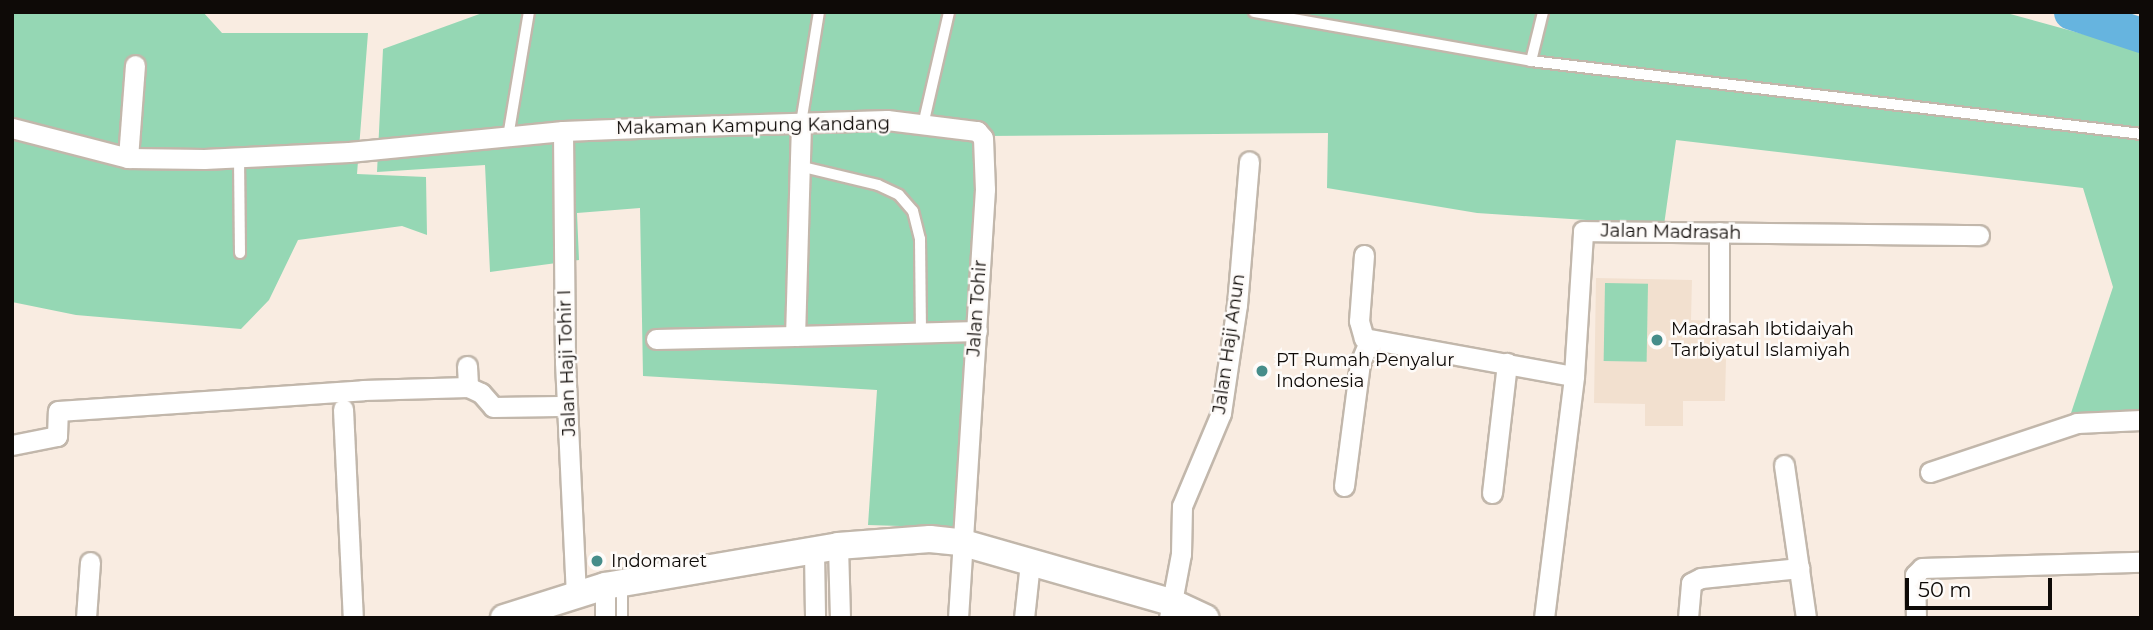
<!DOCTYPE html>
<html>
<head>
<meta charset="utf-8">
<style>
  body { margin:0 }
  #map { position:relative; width:2153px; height:630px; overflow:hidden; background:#f9ece1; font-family:Montserrat,sans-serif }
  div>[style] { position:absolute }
  .built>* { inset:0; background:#f2e0cf }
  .green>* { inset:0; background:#95d7b4; transform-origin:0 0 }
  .river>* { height:35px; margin:-17.5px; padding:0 17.5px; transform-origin:17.5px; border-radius:17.5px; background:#66b4df }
  .roads { filter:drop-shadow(2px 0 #c2b7ab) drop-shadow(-2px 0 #c2b7ab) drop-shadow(0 2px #c2b7ab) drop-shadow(0 -2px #c2b7ab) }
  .lane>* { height:10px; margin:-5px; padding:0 5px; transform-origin:5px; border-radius:5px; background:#fff }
  .street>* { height:19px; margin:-9.5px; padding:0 9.5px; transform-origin:9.5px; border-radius:9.5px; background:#fff }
  .secondary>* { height:26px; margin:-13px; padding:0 13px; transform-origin:13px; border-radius:13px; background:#fff }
  .dots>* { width:19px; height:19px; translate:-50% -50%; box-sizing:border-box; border:4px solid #fefbf9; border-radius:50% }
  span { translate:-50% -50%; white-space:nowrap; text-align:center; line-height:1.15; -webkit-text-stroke:5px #fefbf9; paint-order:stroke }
  .street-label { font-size:18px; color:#0e0a07 }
  .poi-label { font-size:18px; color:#0e0a07 }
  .left { translate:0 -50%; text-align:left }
  .frame { position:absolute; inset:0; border:14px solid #0e0a07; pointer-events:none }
  .scale { position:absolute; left:1905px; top:578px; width:147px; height:32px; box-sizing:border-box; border:4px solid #0e0a07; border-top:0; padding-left:9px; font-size:21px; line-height:24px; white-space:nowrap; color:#0e0a07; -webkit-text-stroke:5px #fefbf9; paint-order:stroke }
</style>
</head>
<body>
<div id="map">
  <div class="built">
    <div style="clip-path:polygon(1596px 278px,1692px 280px,1691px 320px,1719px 321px,1718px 358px,1726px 359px,1725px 401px,1683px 401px,1683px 426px,1645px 426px,1645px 404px,1594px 403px)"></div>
  </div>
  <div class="green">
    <div style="clip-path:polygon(12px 12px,203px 12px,222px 33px,368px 33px,357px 174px,426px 177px,427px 235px,402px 226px,298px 240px,269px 300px,241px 329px,76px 315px,12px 302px)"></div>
    <div style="clip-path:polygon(485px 12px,2003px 12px,2141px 50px,2141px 411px,2071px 413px,2113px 287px,2083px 188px,1676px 140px,1664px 225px,1477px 213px,1327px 188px,1328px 133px,986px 136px,965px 528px,868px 525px,877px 390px,643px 376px,640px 208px,577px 213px,579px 260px,490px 272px,485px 165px,377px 172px,383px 49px)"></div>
    <div style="left:1605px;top:283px;width:43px;height:78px;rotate:1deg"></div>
  </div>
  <div class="river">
    <div style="left:2071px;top:12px;width:74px;rotate:18.2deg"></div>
  </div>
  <div class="roads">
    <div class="lane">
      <div style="left:1254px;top:12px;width:281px;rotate:10deg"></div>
      <div style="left:1531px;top:61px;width:614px;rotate:6.82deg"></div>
      <div style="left:1531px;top:61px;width:50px;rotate:-76.2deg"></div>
      <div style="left:801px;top:123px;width:112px;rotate:-80.8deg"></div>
      <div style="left:923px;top:125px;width:116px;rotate:-77deg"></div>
      <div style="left:508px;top:137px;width:127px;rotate:-80.5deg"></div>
      <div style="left:239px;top:158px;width:95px;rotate:89.4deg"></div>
      <div style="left:799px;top:166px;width:81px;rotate:13.5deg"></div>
      <div style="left:878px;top:185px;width:23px;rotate:25deg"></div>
      <div style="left:899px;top:195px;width:21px;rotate:49deg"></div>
      <div style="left:913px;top:211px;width:29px;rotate:76deg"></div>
      <div style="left:920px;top:239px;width:93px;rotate:89.4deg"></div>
      <div style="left:622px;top:584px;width:34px;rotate:90deg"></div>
    </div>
    <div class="street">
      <div style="left:801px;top:123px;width:213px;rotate:91.6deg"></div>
      <div style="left:795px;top:336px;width:182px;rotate:-1.6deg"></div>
      <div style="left:12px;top:128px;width:120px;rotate:14.5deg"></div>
      <div style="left:128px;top:158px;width:76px;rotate:0.8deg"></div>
      <div style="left:204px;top:159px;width:145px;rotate:-2.8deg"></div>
      <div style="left:349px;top:152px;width:215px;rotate:-5.6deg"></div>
      <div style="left:563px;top:131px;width:101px;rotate:-2.3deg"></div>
      <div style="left:664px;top:127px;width:223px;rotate:-1.8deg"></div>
      <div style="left:887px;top:120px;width:91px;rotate:7deg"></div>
      <div style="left:977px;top:131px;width:9px;rotate:49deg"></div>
      <div style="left:983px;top:138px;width:51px;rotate:87.8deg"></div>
      <div style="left:985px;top:189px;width:430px;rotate:93.6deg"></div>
      <div style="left:563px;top:131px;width:231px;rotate:89.5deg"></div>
      <div style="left:565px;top:362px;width:232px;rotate:87.3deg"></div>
      <div style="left:128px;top:158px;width:93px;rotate:-85.7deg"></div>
      <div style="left:1719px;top:232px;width:91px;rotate:90deg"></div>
      <div style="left:1364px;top:255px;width:66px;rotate:94.3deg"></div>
      <div style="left:1359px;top:321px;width:18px;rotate:74deg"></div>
      <div style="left:1364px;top:338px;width:213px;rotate:10.3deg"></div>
      <div style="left:656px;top:339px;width:139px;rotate:-1.2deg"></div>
      <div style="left:467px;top:366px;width:21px;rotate:87deg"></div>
      <div style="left:343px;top:409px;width:209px;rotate:87.3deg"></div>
      <div style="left:12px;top:445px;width:46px;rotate:-11.3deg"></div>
      <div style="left:57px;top:436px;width:25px;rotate:-88deg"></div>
      <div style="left:58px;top:411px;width:306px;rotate:-3.9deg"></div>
      <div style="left:363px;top:390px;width:105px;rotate:-1.6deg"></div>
      <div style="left:468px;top:387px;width:14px;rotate:25deg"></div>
      <div style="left:481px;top:393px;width:18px;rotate:49deg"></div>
      <div style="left:493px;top:407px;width:74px;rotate:-0.8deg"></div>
      <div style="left:1784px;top:465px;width:155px;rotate:81.8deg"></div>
      <div style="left:1930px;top:472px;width:155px;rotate:-18.4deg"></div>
      <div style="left:2077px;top:423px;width:64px;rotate:-2.7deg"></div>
      <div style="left:1344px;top:486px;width:124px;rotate:-82.6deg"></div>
      <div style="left:1360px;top:363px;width:25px;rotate:-67deg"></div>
      <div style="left:1492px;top:493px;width:131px;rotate:-83.4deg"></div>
      <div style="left:838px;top:546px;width:72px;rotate:88.4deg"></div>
      <div style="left:814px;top:551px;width:67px;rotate:89.1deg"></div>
      <div style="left:86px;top:618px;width:56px;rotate:-85.9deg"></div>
      <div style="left:605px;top:618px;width:32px;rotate:-90deg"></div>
      <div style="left:1024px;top:618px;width:55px;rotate:-83.8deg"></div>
      <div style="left:1169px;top:618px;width:65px;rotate:-79.4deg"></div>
      <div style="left:1181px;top:554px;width:48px;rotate:-88.8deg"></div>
      <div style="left:1182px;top:506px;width:101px;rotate:-67.2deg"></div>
      <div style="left:1221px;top:413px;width:109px;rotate:-81.6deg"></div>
      <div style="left:1237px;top:305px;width:144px;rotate:-85.2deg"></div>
      <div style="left:1544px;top:618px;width:244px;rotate:-82.9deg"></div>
      <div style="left:1574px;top:376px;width:145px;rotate:-86.4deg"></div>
      <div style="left:1583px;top:231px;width:396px;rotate:0.6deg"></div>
      <div style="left:1688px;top:618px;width:35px;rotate:-85deg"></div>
      <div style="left:1691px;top:583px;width:11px;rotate:-27deg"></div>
      <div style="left:1701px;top:578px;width:99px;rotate:-5.8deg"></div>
      <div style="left:1916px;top:618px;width:43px;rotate:-91.3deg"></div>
      <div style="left:1915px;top:575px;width:10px;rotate:-45deg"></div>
      <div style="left:1922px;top:568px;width:219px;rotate:-1.6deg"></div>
    </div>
    <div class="secondary">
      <div style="left:504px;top:618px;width:106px;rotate:-17.6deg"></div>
      <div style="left:605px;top:586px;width:236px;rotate:-9.7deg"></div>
      <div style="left:838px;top:546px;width:92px;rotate:-4.4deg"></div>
      <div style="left:930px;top:539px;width:30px;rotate:6deg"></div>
      <div style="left:960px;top:542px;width:219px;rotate:15.9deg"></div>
      <div style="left:1171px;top:602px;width:38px;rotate:25deg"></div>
    </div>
  </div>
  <div class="dots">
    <div style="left:1657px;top:340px;background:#468d8a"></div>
    <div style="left:1262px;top:371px;background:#468d8a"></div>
    <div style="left:597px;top:561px;background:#468d8a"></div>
  </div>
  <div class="street-label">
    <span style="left:753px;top:126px;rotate:-1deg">Makaman Kampung Kandang</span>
    <span style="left:1671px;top:232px;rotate:1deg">Jalan Madrasah</span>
    <span style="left:977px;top:308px;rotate:-86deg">Jalan Tohir</span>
    <span style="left:1229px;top:344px;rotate:-82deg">Jalan Haji Anun</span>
    <span style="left:567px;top:363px;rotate:-92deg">Jalan Haji Tohir I</span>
  </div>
  <div class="poi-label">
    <span class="left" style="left:1671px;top:340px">Madrasah Ibtidaiyah<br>Tarbiyatul Islamiyah</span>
    <span class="left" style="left:1276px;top:371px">PT Rumah Penyalur<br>Indonesia</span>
    <span class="left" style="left:611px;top:561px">Indomaret</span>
  </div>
  <div class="frame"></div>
  <div class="scale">50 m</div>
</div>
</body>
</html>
